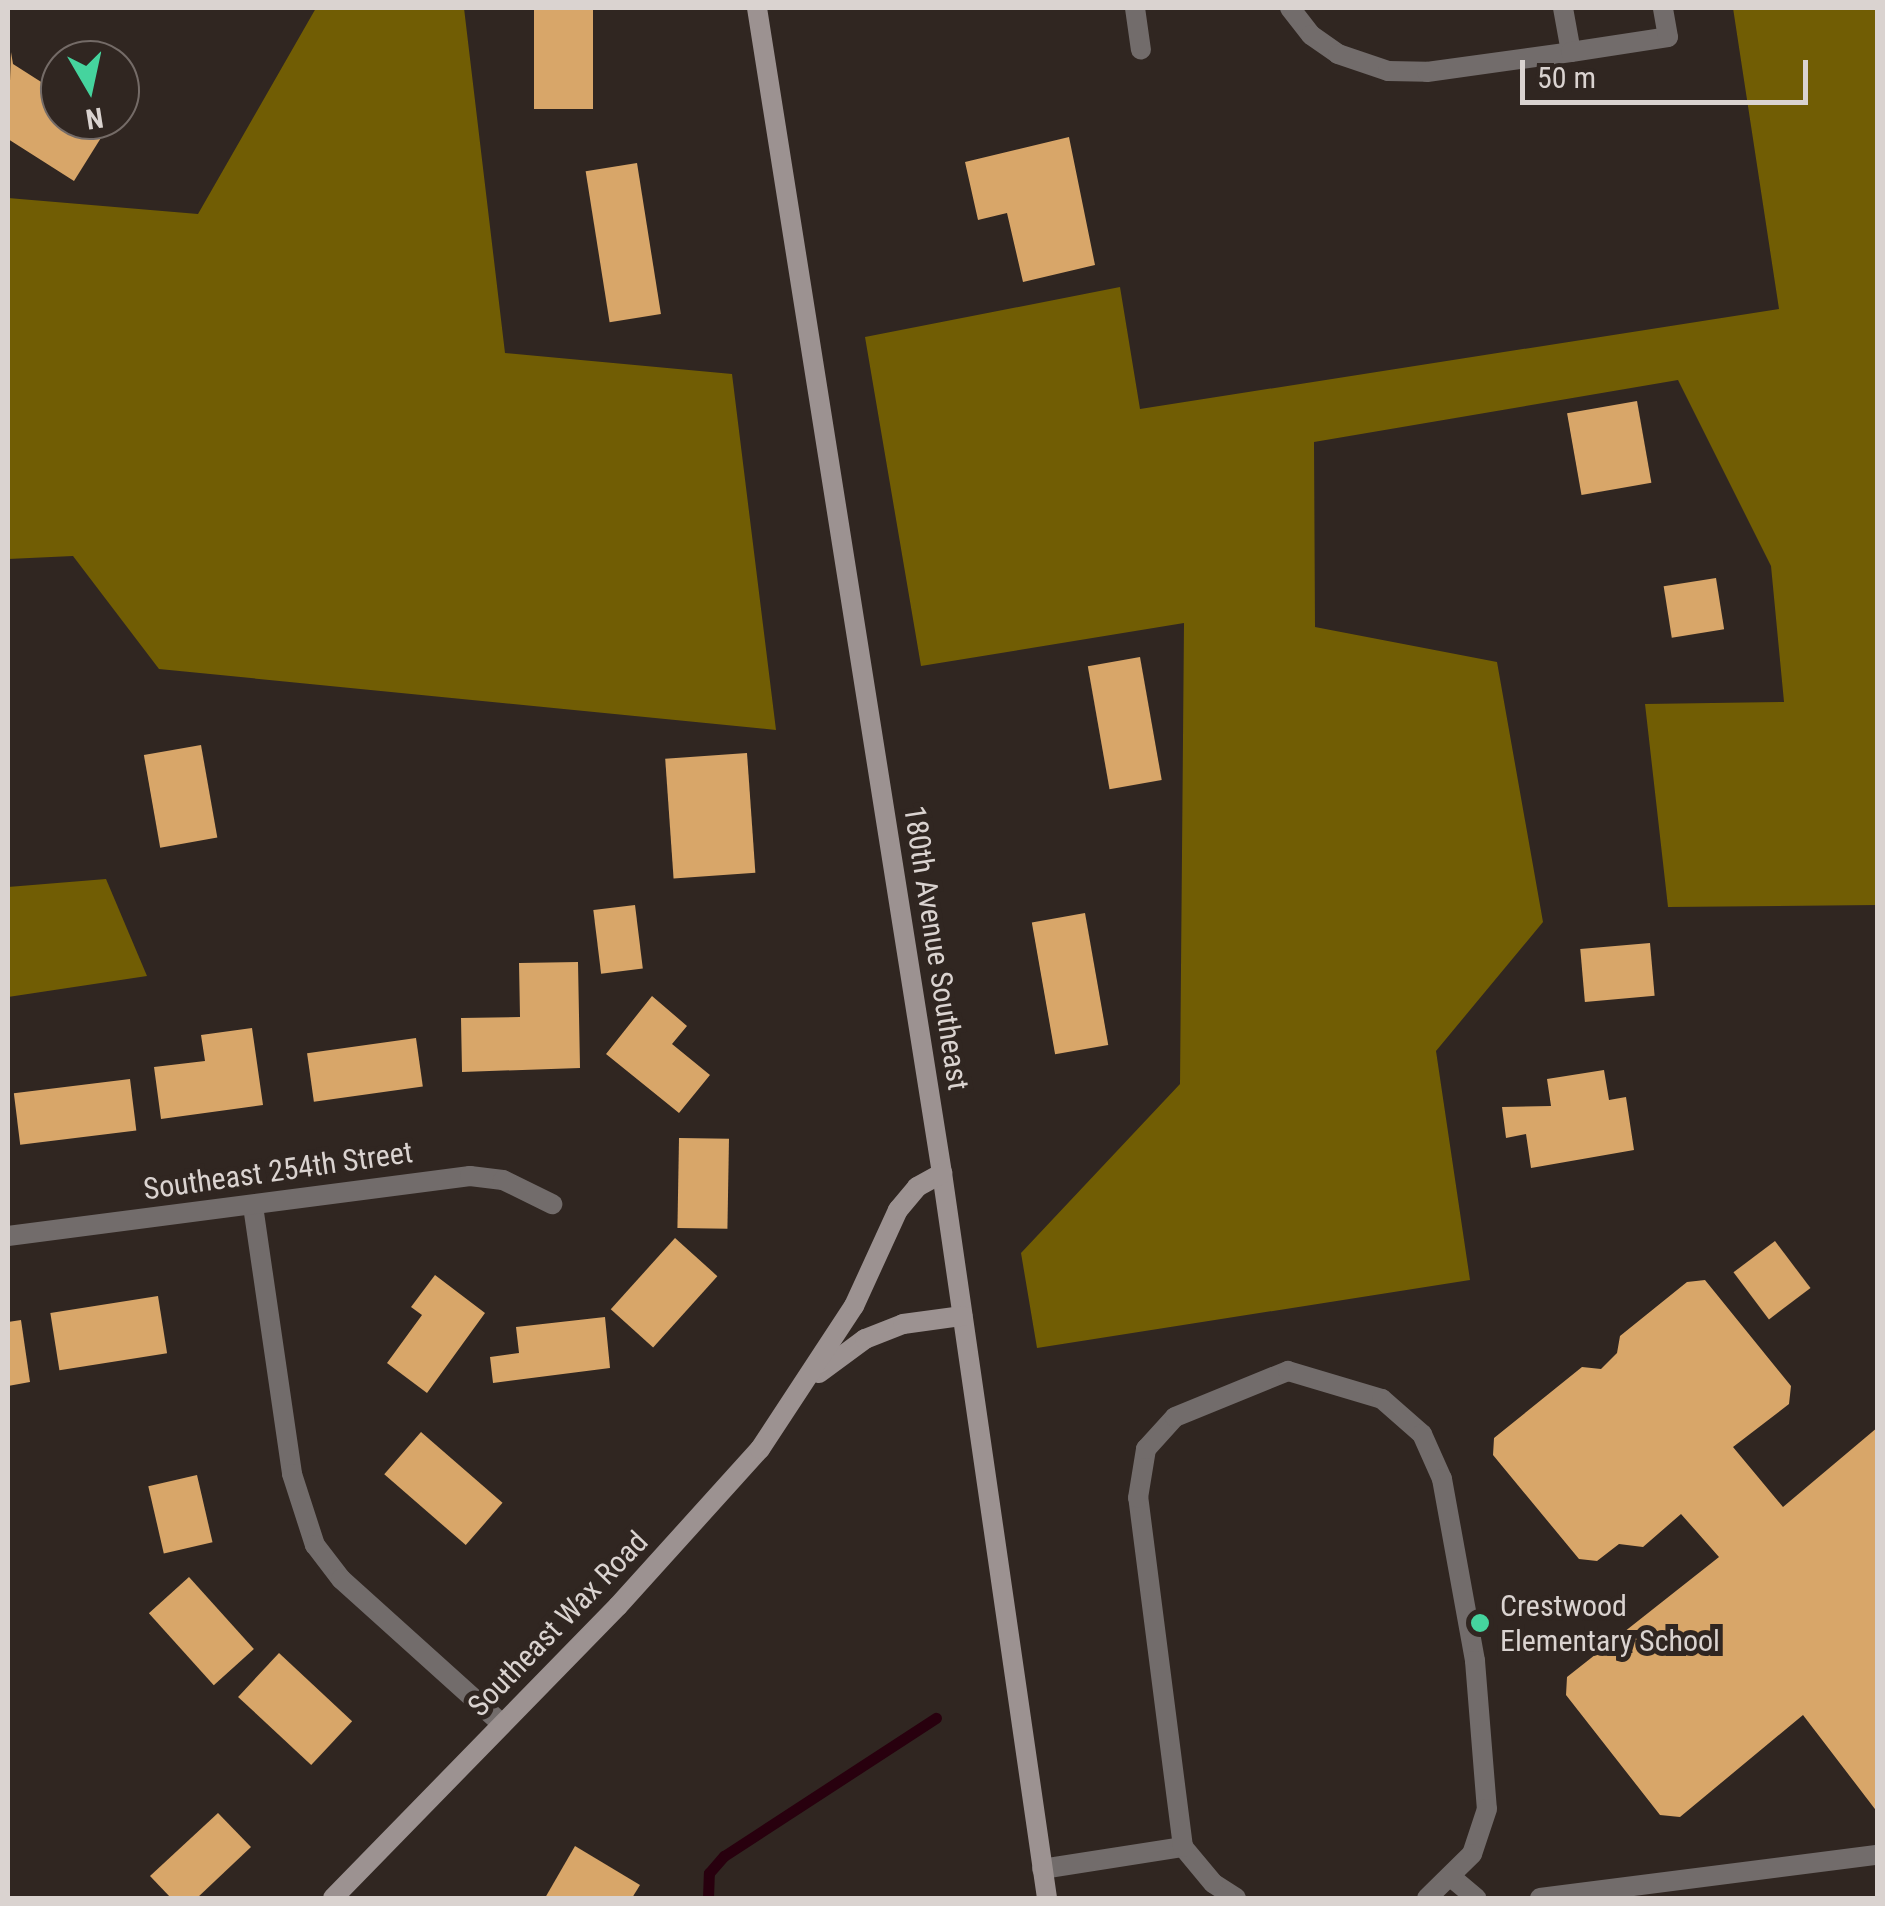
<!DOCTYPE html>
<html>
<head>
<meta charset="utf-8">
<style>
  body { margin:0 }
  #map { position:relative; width:1885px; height:1906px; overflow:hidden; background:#302621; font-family:"Roboto Condensed",sans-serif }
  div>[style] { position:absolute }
  .forest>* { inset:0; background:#715d04 }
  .stream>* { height:11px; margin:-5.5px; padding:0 5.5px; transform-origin:5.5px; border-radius:5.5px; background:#28000e }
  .building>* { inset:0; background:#d8a669; transform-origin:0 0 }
  .lane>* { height:20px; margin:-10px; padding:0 10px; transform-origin:10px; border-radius:10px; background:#726c6b }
  .street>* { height:20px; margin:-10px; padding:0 10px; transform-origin:10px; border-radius:10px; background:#726c6b }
  .secondary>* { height:20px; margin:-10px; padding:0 10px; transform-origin:10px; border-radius:10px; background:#9c9291 }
  .dots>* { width:28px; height:28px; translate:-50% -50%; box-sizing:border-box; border:5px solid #302621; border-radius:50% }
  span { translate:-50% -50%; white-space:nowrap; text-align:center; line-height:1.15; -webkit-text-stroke:10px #302621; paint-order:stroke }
  .street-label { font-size:30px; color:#dad3d0 }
  .poi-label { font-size:30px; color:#dad3d0 }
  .left { translate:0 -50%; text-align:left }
  .frame { position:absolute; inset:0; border:10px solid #dad3d0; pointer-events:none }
  .north { position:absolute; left:40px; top:40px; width:100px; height:100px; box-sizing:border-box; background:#302621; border:2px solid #746b67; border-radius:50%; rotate:171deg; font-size:28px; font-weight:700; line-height:40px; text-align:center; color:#dad3d0 }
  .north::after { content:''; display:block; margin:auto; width:35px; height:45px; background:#45d49e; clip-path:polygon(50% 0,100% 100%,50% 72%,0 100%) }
  .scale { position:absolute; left:1520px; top:60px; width:288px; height:45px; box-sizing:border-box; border:5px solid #dad3d0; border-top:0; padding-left:12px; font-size:30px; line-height:35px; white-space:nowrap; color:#dad3d0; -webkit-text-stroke:8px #302621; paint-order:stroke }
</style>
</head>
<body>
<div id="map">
  <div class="forest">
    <div style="clip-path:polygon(316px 8px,464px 8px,505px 353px,732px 374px,776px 730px,159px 669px,73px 556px,8px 559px,8px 198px,198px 214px)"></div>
    <div style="clip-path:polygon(1733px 8px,1877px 8px,1877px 905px,1668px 907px,1645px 704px,1784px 702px,1771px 566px,1678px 380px,1314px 442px,1315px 627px,1497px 662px,1543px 922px,1436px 1051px,1470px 1280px,1037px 1348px,1021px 1253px,1180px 1084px,1184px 623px,921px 666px,865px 337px,1120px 287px,1140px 409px,1779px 309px)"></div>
    <div style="clip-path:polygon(106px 879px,147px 976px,8px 997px,8px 887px)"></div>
  </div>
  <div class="stream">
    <div style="left:708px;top:1898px;width:25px;rotate:-88deg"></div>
    <div style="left:709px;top:1873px;width:23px;rotate:-49deg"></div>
    <div style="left:724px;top:1856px;width:253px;rotate:-33.1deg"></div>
  </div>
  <div class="building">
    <div style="left:534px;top:8px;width:59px;height:101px"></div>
    <div style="clip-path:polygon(11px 52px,13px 64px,60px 94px,60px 120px,109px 125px,74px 181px,8px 139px)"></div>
    <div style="clip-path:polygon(1069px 137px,1095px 265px,1023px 282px,1007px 213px,978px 220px,965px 162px)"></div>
    <div style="left:637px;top:163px;width:153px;height:52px;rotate:81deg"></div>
    <div style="left:1637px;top:401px;width:83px;height:71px;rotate:80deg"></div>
    <div style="left:1716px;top:578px;width:52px;height:53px;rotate:81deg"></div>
    <div style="left:1140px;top:657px;width:125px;height:53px;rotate:80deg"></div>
    <div style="left:201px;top:745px;width:94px;height:58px;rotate:80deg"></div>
    <div style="left:747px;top:753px;width:120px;height:82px;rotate:86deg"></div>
    <div style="left:635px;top:905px;width:64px;height:42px;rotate:83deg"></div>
    <div style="left:1085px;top:913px;width:134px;height:54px;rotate:80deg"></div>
    <div style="left:1650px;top:943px;width:53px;height:70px;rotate:85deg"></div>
    <div style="clip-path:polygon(578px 962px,580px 1068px,462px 1072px,461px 1018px,520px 1017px,519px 963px)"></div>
    <div style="clip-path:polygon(652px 996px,687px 1026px,672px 1044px,710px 1075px,679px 1113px,606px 1054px)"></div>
    <div style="clip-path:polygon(252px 1028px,263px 1105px,161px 1119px,154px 1067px,205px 1061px,201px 1035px)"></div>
    <div style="left:416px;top:1038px;width:49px;height:110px;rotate:82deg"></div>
    <div style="clip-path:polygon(1604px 1070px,1609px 1100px,1626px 1097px,1634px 1150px,1531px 1168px,1526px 1134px,1506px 1138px,1502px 1107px,1551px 1106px,1547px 1079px)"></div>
    <div style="left:130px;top:1079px;width:52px;height:117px;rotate:83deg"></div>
    <div style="left:679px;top:1138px;width:50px;height:90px;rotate:1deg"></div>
    <div style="left:675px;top:1238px;width:57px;height:96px;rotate:42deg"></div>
    <div style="left:1775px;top:1241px;width:59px;height:52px;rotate:53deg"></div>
    <div style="clip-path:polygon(435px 1275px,485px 1313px,427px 1393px,387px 1363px,422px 1315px,411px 1307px)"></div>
    <div style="clip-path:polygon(1705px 1280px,1791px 1386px,1789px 1404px,1733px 1447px,1783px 1507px,1878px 1427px,1878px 1813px,1803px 1715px,1680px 1817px,1660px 1815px,1566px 1695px,1567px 1677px,1719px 1557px,1681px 1514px,1643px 1547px,1619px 1544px,1597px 1561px,1579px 1559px,1493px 1455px,1494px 1438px,1582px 1367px,1601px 1369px,1617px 1353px,1620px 1336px,1687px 1282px)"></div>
    <div style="left:158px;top:1296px;width:58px;height:109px;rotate:81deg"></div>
    <div style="clip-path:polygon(605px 1317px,610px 1368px,493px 1383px,490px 1357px,519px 1353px,516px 1327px)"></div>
    <div style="clip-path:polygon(21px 1320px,30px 1382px,8px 1386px,8px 1322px)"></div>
    <div style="left:421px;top:1432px;width:108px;height:56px;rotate:41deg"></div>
    <div style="left:197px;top:1475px;width:69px;height:50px;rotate:77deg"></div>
    <div style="left:189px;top:1577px;width:97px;height:54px;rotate:48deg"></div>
    <div style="left:279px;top:1653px;width:100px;height:60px;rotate:43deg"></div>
    <div style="clip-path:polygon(218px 1813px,251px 1847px,197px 1898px,171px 1898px,150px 1876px)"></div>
    <div style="clip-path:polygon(575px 1846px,640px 1885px,632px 1898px,545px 1898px)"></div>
  </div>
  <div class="lane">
    <div style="left:1135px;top:8px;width:42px;rotate:81.9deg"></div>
    <div style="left:1290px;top:8px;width:34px;rotate:52deg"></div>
    <div style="left:1311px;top:35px;width:33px;rotate:35deg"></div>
    <div style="left:1338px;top:54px;width:53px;rotate:18.8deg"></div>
    <div style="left:1388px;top:71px;width:39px;rotate:1deg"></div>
    <div style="left:1427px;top:72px;width:145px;rotate:-7.9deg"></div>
    <div style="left:1571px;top:52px;width:45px;rotate:-100.3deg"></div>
    <div style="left:1571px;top:52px;width:98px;rotate:-8.8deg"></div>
    <div style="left:1668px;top:37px;width:29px;rotate:-100deg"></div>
    <div style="left:1042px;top:1869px;width:143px;rotate:-8.9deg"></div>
    <div style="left:1451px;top:1877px;width:33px;rotate:40deg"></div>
    <div style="left:1236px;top:1898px;width:27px;rotate:-147deg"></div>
    <div style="left:1213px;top:1883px;width:47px;rotate:-129.8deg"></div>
    <div style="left:1183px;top:1847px;width:352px;rotate:-97.3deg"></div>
    <div style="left:1138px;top:1498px;width:50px;rotate:-80.7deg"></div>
    <div style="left:1146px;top:1449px;width:43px;rotate:-47.8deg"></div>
    <div style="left:1175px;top:1417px;width:122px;rotate:-22.2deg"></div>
    <div style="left:1288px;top:1371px;width:98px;rotate:16.6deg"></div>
    <div style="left:1382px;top:1399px;width:53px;rotate:41.2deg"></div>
    <div style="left:1422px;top:1434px;width:49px;rotate:66deg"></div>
    <div style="left:1442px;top:1479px;width:185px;rotate:79.7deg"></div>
    <div style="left:1475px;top:1661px;width:148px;rotate:85.4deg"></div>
    <div style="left:1487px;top:1809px;width:47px;rotate:108.4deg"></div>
    <div style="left:1472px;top:1854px;width:63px;rotate:135.6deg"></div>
    <div style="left:1540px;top:1898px;width:341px;rotate:-7.3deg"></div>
  </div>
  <div class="street">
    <div style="left:253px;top:1206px;width:271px;rotate:81.7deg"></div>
    <div style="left:292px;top:1474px;width:75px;rotate:72.1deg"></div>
    <div style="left:315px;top:1545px;width:43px;rotate:52.6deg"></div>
    <div style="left:341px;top:1579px;width:217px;rotate:42deg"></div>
    <div style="left:8px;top:1236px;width:466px;rotate:-7.4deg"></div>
    <div style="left:470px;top:1176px;width:33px;rotate:7deg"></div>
    <div style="left:503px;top:1180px;width:55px;rotate:26.1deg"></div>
  </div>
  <div class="secondary">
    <div style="left:757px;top:8px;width:1180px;rotate:80.98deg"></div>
    <div style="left:942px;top:1173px;width:733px;rotate:81.76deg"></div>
    <div style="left:819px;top:1373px;width:57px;rotate:-36.5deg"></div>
    <div style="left:865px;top:1339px;width:41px;rotate:-21.5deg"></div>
    <div style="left:903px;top:1324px;width:60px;rotate:-7.7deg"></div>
    <div style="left:333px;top:1898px;width:408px;rotate:-45.7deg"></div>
    <div style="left:618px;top:1606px;width:212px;rotate:-47.9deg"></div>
    <div style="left:760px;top:1449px;width:171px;rotate:-56.7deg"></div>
    <div style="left:854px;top:1306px;width:106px;rotate:-65.4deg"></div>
    <div style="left:898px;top:1210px;width:30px;rotate:-50deg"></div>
    <div style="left:917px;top:1187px;width:29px;rotate:-29deg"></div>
  </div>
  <div class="dots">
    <div style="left:1480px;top:1623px;background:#45d49e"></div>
  </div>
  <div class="street-label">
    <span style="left:936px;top:948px;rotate:81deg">180th Avenue Southeast</span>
    <span style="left:278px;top:1171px;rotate:-8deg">Southeast 254th Street</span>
    <span style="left:558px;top:1624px;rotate:-46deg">Southeast Wax Road</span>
  </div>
  <div class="poi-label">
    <span class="left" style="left:1500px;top:1623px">Crestwood<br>Elementary School</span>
  </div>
  <div class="frame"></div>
  <div class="north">N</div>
  <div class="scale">50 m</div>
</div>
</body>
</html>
